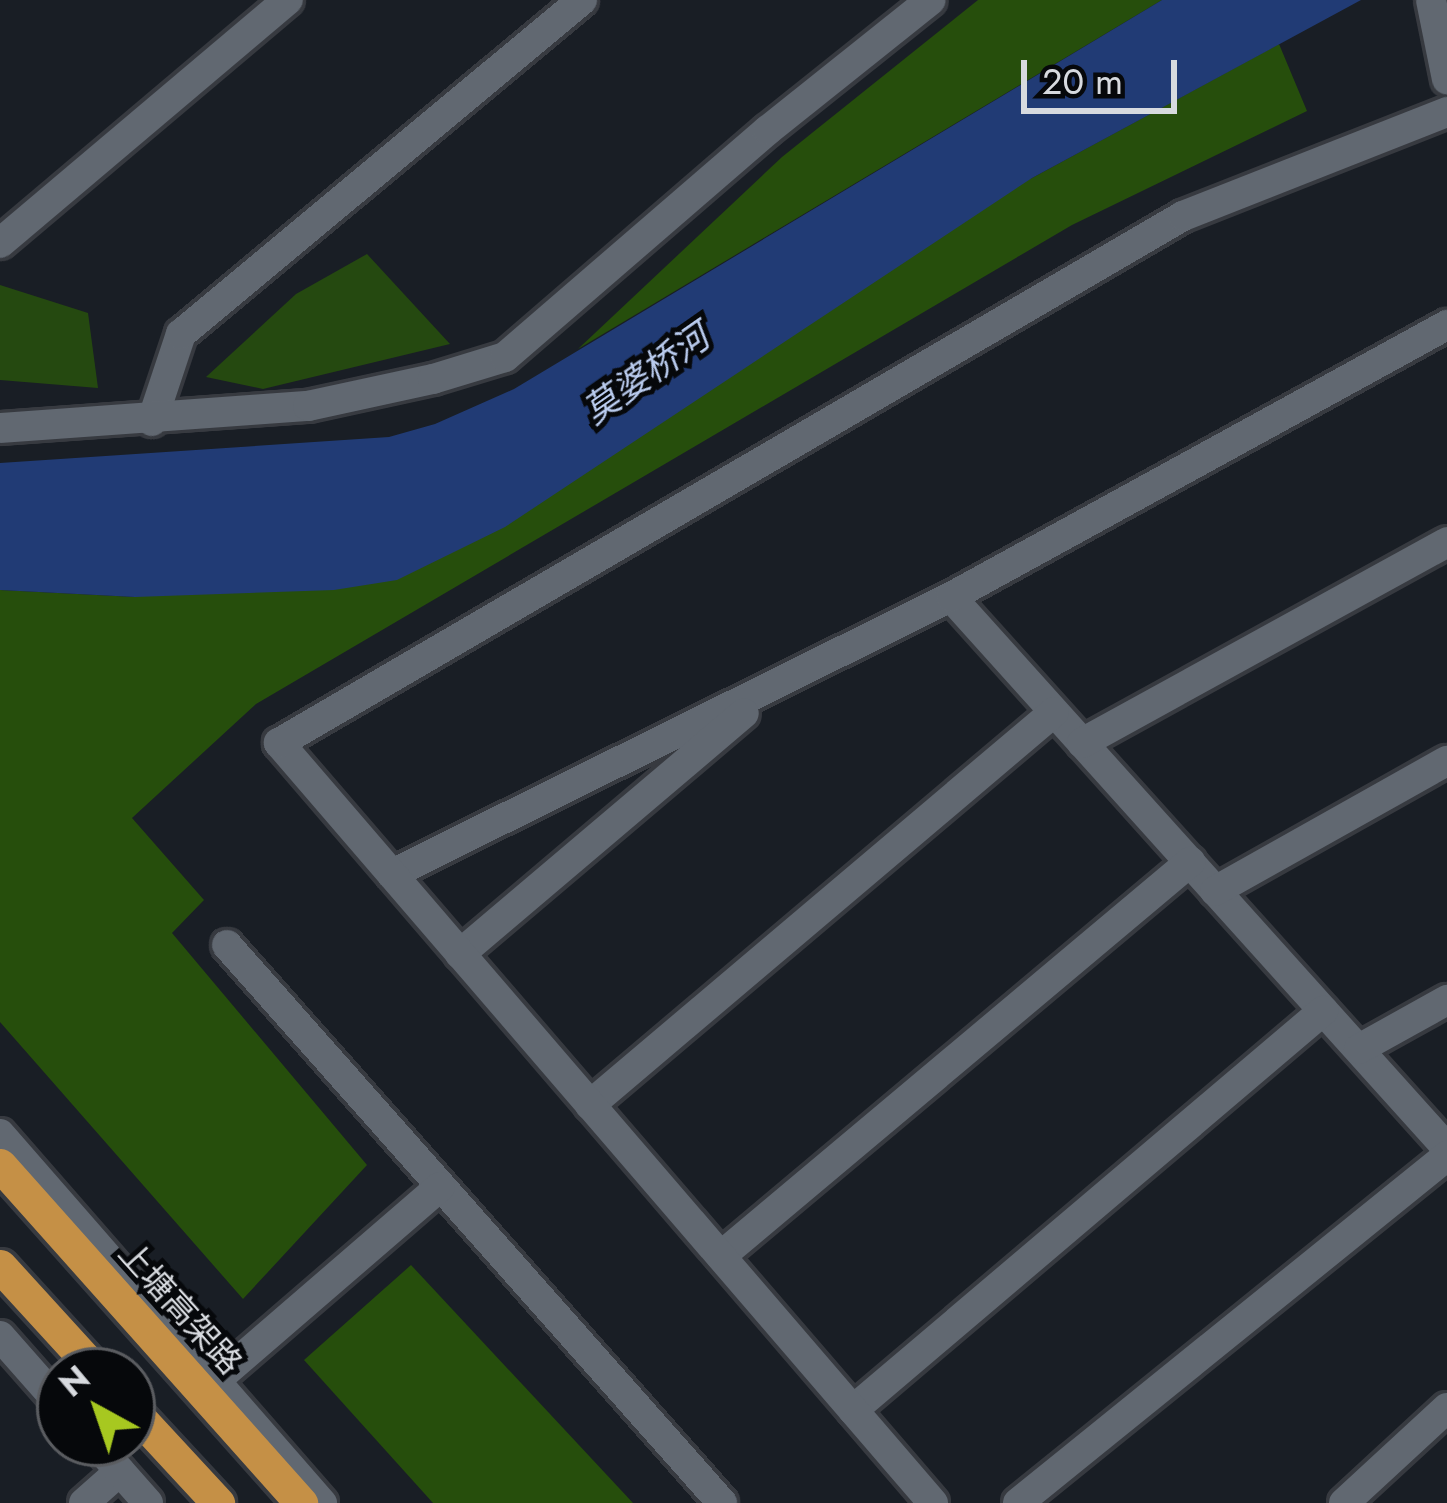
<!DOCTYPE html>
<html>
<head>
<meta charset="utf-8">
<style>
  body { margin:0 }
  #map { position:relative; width:1447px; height:1503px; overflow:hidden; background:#191e25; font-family:Jost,"Noto Sans SC",sans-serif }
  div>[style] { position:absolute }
  .green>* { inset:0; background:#254910 }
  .forest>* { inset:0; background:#264e0c }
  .water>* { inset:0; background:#213b75 }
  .roads { filter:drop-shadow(3px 0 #373a40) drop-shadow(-3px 0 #373a40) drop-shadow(0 3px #373a40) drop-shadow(0 -3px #373a40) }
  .service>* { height:30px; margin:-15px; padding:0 15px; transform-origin:15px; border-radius:15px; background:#616871 }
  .secondary>* { height:30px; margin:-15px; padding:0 15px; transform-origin:15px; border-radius:15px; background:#616871 }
  .trunk>* { height:33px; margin:-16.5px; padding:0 16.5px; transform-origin:16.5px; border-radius:16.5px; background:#c59046 }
  span { translate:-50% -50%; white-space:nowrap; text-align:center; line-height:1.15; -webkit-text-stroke:10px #06080b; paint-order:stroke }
  .street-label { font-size:33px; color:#d7dadf }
  .water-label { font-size:36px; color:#baccef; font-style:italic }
  .north { position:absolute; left:36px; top:1347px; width:120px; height:120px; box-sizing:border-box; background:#06080b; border:3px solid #5a5c60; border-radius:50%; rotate:320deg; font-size:33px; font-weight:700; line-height:48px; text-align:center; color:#d7dadf }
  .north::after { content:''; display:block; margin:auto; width:42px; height:54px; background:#a7c820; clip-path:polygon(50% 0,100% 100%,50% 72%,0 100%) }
  .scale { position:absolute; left:1021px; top:60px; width:156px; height:54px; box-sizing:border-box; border:6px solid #d7dadf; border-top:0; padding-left:15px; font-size:36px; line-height:42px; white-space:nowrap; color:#d7dadf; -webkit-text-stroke:9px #06080b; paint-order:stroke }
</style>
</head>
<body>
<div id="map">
  <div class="green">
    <div style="clip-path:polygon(367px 254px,450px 344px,263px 389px,206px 377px,296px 294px)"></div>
    <div style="clip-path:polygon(0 285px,88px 313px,98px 388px,0 380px)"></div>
  </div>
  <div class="forest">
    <div style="clip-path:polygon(978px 0,1162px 0,578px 349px,782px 157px)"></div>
    <div style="clip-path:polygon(1279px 44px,1307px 111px,1072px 225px,256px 704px,132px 818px,204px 900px,172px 933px,367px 1165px,243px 1299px,0 1022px,0 590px,135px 597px,1032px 178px)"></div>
    <div style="clip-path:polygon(411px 1265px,633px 1503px,433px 1503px,304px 1360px)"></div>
  </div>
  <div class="water">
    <div style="clip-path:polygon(1162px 0,1361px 0,1032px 178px,505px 527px,397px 580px,334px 590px,135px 597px,0 590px,0 463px,389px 437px,435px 424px,514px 389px)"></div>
  </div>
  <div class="roads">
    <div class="service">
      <div style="left:1431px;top:0;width:81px;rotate:78.6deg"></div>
      <div style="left:0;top:243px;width:377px;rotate:-40.2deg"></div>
      <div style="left:152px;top:421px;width:92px;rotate:-71.6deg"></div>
      <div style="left:181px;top:334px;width:522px;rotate:-39.79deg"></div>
      <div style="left:0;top:428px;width:309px;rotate:-4.1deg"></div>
      <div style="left:308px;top:406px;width:128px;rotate:-12.2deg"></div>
      <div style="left:433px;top:379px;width:75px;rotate:-17deg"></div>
      <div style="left:505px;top:357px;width:347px;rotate:-40.8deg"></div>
      <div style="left:768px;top:130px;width:208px;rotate:-38.6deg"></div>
      <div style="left:951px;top:597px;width:741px;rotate:48.01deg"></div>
      <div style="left:1082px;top:743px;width:417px;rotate:-28.8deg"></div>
      <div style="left:392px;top:874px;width:624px;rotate:-26.36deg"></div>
      <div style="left:951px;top:597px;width:566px;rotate:-28.74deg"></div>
      <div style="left:1215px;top:891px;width:266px;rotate:-29.3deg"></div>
      <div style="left:227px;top:945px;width:746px;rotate:48.42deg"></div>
      <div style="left:460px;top:954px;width:372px;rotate:-40.3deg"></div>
      <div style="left:1359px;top:1049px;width:101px;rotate:-29.1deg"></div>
      <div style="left:590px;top:1105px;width:608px;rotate:-40.26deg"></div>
      <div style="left:721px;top:1256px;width:613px;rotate:-40.03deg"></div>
      <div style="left:215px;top:1381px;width:297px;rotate:-40.8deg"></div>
      <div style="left:853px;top:1410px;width:617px;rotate:-40.33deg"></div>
      <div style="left:84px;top:1503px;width:48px;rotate:-41.6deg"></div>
      <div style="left:933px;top:1503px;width:1003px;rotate:-130.71deg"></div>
      <div style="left:279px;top:743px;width:1046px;rotate:-30.24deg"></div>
      <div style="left:1183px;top:216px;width:284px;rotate:-21.5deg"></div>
      <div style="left:1018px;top:1503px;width:552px;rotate:-38.97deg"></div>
      <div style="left:1344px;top:1503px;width:140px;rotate:-42.7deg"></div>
    </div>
    <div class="secondary">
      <div style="left:0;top:1134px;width:490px;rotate:48.9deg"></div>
      <div style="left:0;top:1336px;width:91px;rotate:48.6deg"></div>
      <div style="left:95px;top:1443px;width:80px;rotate:48.5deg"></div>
    </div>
    <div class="trunk">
      <div style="left:0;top:1165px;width:453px;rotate:48.3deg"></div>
      <div style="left:0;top:1266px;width:142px;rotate:47.6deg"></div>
      <div style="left:132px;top:1410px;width:127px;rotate:47.2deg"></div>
    </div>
  </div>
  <div class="street-label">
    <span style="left:180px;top:1308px;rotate:48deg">上塘高架路</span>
  </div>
  <div class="water-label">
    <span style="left:646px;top:374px;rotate:-35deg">莫婆桥河</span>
  </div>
  <div class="north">N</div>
  <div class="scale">20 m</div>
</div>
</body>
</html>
